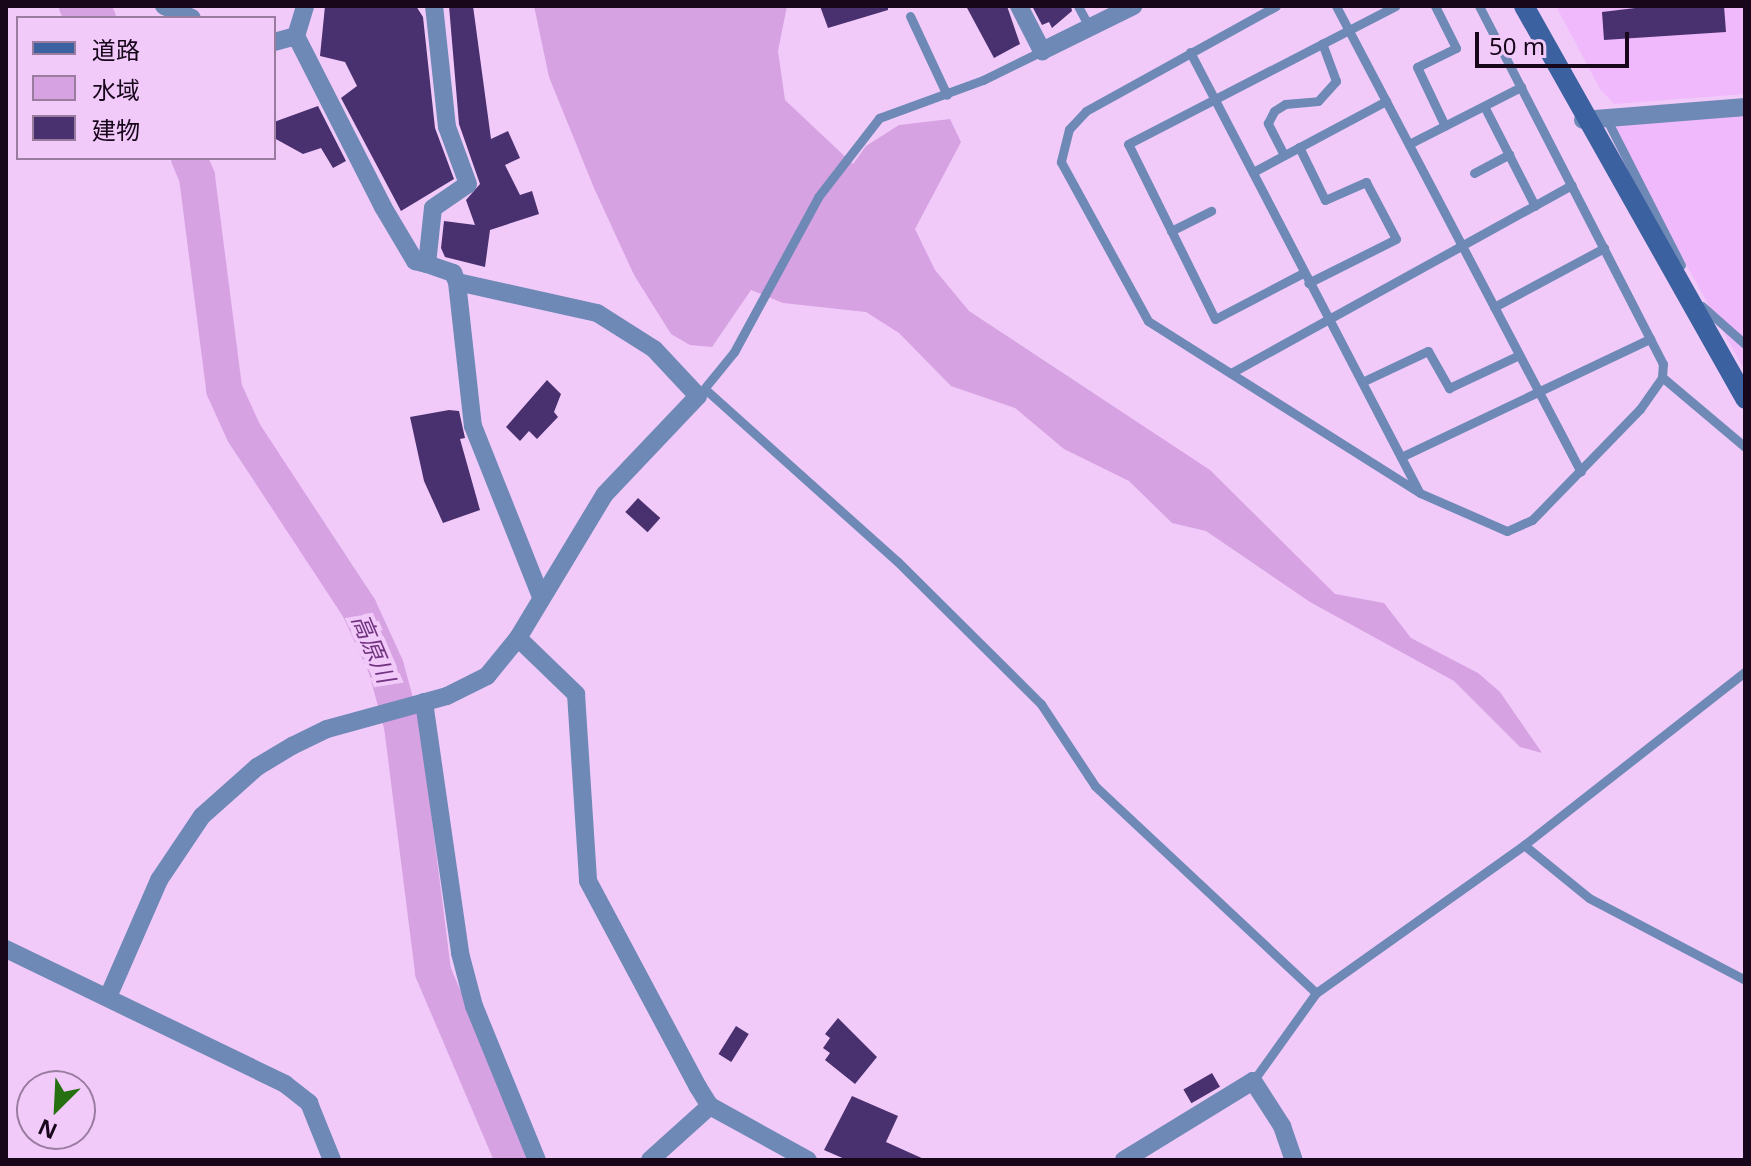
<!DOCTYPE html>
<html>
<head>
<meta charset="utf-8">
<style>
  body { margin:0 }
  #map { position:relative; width:1751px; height:1166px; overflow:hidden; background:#f1cafa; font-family:"Noto Sans","Noto Sans JP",sans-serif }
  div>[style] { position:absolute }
  .built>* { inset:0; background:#efb9fb }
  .water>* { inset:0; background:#d6a2e2 }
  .river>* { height:36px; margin:-18px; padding:0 18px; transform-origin:18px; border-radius:18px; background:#d6a2e2 }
  .building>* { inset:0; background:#49306e; transform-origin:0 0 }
  .lane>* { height:9px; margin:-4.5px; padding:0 4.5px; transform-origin:4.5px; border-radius:4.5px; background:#6e89b6 }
  .street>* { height:18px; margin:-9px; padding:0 9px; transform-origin:9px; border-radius:9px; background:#6e89b6 }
  .secondary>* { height:20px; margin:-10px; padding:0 10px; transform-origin:10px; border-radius:10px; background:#3b61a1 }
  span { translate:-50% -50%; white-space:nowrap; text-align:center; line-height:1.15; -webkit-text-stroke:8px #f1cafa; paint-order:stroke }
  .water-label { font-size:24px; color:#723480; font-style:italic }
  .frame { position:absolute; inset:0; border:8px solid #18071b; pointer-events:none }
  .legend { position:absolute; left:16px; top:16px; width:260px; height:144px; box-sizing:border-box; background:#f1cafa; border:2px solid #9a7ca1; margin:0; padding:10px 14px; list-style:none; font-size:24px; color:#18071b }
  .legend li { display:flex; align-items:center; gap:16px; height:40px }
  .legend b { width:40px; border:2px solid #9a7ca1 }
  .north { position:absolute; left:16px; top:1070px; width:80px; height:80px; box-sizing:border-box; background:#f1cafa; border:2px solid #9a7ca1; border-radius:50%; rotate:204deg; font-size:22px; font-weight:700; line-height:32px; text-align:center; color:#18071b }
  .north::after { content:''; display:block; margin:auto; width:28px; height:36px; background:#267012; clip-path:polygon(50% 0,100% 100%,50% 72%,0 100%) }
  .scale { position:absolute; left:1475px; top:32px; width:154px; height:36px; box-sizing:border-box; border:4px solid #18071b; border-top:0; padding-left:10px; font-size:24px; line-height:28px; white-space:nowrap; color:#18071b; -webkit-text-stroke:6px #f1cafa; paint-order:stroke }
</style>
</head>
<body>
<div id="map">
  <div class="built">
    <div style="clip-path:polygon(1556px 6px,1745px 6px,1745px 94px,1614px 104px,1600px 89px)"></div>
    <div style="clip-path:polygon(1745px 114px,1745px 371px,1614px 134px,1618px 123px)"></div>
  </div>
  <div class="water">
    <div style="clip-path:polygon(534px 6px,787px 6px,778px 51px,785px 100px,853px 164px,866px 146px,899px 125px,950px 119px,961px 142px,915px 229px,935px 270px,969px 311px,1210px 470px,1335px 594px,1384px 603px,1411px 638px,1478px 673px,1500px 692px,1542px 753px,1520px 747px,1454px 681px,1310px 602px,1206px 531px,1172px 523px,1129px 481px,1064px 449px,1015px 408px,951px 386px,899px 333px,866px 312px,783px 303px,751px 290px,712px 347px,690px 345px,671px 334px,634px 275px,594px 188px,549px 77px)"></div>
  </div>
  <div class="river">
    <div style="left:77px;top:6px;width:24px;rotate:30deg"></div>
    <div style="left:189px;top:158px;width:21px;rotate:67deg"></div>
    <div style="left:197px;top:177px;width:214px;rotate:82.7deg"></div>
    <div style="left:224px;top:389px;width:48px;rotate:65.6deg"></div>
    <div style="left:244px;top:433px;width:209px;rotate:56.7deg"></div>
    <div style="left:359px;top:608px;width:65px;rotate:65.4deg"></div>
    <div style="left:386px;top:667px;width:61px;rotate:74.8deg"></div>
    <div style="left:402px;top:726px;width:248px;rotate:82.8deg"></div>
    <div style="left:433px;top:972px;width:204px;rotate:66.9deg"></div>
  </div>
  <div class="building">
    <div style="clip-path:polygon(325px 6px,416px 6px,423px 17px,435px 128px,454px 179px,401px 211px,341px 98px,357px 86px,345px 62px,320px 56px)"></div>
    <div style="clip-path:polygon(449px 6px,473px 6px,491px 139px,508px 131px,520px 158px,505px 165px,520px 195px,532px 191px,539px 214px,490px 230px,485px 267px,445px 257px,441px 248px,444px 221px,475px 225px,466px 200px,480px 184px,459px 124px)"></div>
    <div style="clip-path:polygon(820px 6px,888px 6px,888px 10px,828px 28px)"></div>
    <div style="clip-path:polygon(966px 6px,1007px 6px,1020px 44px,994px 58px)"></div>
    <div style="clip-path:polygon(1032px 6px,1071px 6px,1072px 11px,1052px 28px,1049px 22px,1042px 25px)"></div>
    <div style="clip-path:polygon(1652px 6px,1724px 6px,1726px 32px,1604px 40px,1602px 12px)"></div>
    <div style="clip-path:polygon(318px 106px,346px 161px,333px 168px,321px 148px,303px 154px,274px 138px,274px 122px)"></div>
    <div style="clip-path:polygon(547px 380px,561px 394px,554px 412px,558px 417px,537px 439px,529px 431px,520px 441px,506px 427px)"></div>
    <div style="clip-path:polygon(449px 410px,459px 411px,465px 438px,460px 439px,480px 510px,443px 523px,424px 481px,410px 417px)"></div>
    <div style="left:638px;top:498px;width:30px;height:19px;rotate:42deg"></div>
    <div style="clip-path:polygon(838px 1018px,877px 1057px,855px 1084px,825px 1060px,830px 1053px,823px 1048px,830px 1038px,825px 1034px)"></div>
    <div style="left:736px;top:1026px;width:15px;height:33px;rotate:32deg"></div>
    <div style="left:1212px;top:1073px;width:16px;height:33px;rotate:60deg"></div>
    <div style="clip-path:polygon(852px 1096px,898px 1116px,886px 1142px,926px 1160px,847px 1160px,824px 1150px)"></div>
  </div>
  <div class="lane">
    <div style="left:1078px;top:6px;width:24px;rotate:62deg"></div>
    <div style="left:1276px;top:6px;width:217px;rotate:151.1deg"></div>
    <div style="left:1086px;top:111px;width:25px;rotate:133deg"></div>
    <div style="left:1069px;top:129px;width:34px;rotate:104deg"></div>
    <div style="left:1061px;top:162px;width:181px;rotate:61.3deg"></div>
    <div style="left:1148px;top:321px;width:322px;rotate:32.3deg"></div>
    <div style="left:1420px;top:493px;width:95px;rotate:23.6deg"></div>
    <div style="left:1507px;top:531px;width:27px;rotate:-24deg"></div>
    <div style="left:1532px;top:520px;width:155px;rotate:-45.8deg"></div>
    <div style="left:1640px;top:409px;width:39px;rotate:-55deg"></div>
    <div style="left:1662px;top:377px;width:13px;rotate:-86deg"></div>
    <div style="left:1663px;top:364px;width:403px;rotate:-117.2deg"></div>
    <div style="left:1336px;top:6px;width:526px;rotate:62.27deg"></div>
    <div style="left:1435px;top:6px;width:47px;rotate:63.4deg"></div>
    <div style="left:1456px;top:48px;width:43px;rotate:154deg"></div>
    <div style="left:1417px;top:67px;width:65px;rotate:64.6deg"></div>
    <div style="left:910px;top:16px;width:87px;rotate:64.9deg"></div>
    <div style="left:1190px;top:52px;width:494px;rotate:62.5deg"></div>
    <div style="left:1484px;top:106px;width:112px;rotate:63deg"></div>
    <div style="left:1606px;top:118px;width:165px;rotate:63deg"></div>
    <div style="left:1409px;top:144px;width:126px;rotate:-27deg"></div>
    <div style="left:1299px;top:147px;width:59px;rotate:63.9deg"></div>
    <div style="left:1325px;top:200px;width:45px;rotate:-23.7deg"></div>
    <div style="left:1366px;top:182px;width:64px;rotate:62.2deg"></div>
    <div style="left:1396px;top:239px;width:98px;rotate:153.4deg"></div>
    <div style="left:1284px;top:155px;width:36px;rotate:-117deg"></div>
    <div style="left:1268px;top:123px;width:13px;rotate:-63deg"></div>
    <div style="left:1274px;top:111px;width:13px;rotate:-32deg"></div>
    <div style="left:1285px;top:104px;width:33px;rotate:-5deg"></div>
    <div style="left:1318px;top:101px;width:27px;rotate:-48deg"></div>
    <div style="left:1336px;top:81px;width:40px;rotate:-110.2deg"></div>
    <div style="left:1253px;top:172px;width:151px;rotate:-28.1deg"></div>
    <div style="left:1474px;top:173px;width:40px;rotate:-28deg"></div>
    <div style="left:1171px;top:231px;width:45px;rotate:-26.6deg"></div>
    <div style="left:1303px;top:273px;width:99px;rotate:152.4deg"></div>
    <div style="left:1215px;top:319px;width:195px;rotate:-116.4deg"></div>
    <div style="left:1128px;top:144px;width:301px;rotate:-27.3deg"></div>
    <div style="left:1702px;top:306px;width:57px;rotate:41.5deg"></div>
    <div style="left:1494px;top:307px;width:125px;rotate:-28.2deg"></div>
    <div style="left:1231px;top:373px;width:389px;rotate:-28.9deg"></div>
    <div style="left:1662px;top:377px;width:109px;rotate:40.1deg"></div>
    <div style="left:1362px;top:382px;width:73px;rotate:-25.2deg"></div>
    <div style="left:1428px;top:351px;width:43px;rotate:60.4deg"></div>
    <div style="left:1449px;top:388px;width:77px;rotate:-25.2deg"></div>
    <div style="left:705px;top:389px;width:259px;rotate:41.9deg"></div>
    <div style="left:898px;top:562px;width:202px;rotate:44.8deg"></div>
    <div style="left:1041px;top:704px;width:98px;rotate:56.6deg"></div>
    <div style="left:1095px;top:786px;width:303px;rotate:43.1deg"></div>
    <div style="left:1316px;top:993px;width:255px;rotate:-35.4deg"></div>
    <div style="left:1524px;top:845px;width:281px;rotate:-38.1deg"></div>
    <div style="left:703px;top:390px;width:49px;rotate:-50.8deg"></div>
    <div style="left:734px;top:352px;width:176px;rotate:-61.5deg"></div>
    <div style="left:818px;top:197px;width:100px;rotate:-52.3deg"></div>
    <div style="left:879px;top:118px;width:111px;rotate:-20.1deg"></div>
    <div style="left:983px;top:80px;width:66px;rotate:-26.2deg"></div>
    <div style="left:1401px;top:457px;width:276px;rotate:-25.4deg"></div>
    <div style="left:1524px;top:845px;width:84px;rotate:39.2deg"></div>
    <div style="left:1589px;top:898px;width:176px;rotate:27.7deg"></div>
    <div style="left:1253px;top:1081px;width:108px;rotate:-54.4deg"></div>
  </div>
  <div class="street">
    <div style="left:164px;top:6px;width:30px;rotate:23deg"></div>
    <div style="left:1019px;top:6px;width:51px;rotate:62.9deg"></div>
    <div style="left:1042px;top:51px;width:102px;rotate:-26.3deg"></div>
    <div style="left:296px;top:36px;width:31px;rotate:-73deg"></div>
    <div style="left:274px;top:42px;width:23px;rotate:-15deg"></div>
    <div style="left:296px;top:36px;width:192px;rotate:63deg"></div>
    <div style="left:383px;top:207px;width:63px;rotate:59.3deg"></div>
    <div style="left:415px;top:261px;width:12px;rotate:14deg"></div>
    <div style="left:427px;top:264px;width:56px;rotate:-83.9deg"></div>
    <div style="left:433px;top:208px;width:42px;rotate:-34.4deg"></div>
    <div style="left:468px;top:184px;width:61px;rotate:-110.2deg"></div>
    <div style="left:447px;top:127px;width:122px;rotate:-96.1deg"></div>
    <div style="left:1583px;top:120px;width:163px;rotate:-4.6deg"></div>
    <div style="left:427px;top:264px;width:28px;rotate:19deg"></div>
    <div style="left:453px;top:273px;width:10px;rotate:66deg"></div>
    <div style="left:518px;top:638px;width:81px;rotate:44deg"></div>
    <div style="left:576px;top:694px;width:187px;rotate:86.3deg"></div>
    <div style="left:588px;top:881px;width:234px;rotate:61.9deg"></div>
    <div style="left:698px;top:1087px;width:22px;rotate:58deg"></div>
    <div style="left:710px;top:1106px;width:112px;rotate:28.9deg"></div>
    <div style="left:424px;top:702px;width:254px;rotate:81.8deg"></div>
    <div style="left:460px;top:953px;width:55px;rotate:75.2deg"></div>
    <div style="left:474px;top:1006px;width:166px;rotate:67.8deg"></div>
    <div style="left:6px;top:949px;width:310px;rotate:25.8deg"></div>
    <div style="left:285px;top:1084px;width:31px;rotate:38deg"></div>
    <div style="left:309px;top:1103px;width:61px;rotate:68deg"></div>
    <div style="left:108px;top:997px;width:128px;rotate:-66.4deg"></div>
    <div style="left:159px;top:880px;width:77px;rotate:-56.1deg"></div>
    <div style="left:202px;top:816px;width:74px;rotate:-41.7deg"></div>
    <div style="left:257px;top:767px;width:41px;rotate:-31deg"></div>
    <div style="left:292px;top:746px;width:39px;rotate:-26deg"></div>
    <div style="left:327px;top:729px;width:124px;rotate:-15.4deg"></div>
    <div style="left:447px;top:696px;width:45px;rotate:-26.6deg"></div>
    <div style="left:487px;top:676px;width:49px;rotate:-50.8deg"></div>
    <div style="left:518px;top:638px;width:168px;rotate:-58.9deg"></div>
    <div style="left:605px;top:494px;width:135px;rotate:-46.5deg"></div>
    <div style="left:698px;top:396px;width:64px;rotate:-133.1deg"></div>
    <div style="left:654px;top:349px;width:67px;rotate:-147.7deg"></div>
    <div style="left:597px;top:313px;width:143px;rotate:-167.5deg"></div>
    <div style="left:457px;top:282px;width:145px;rotate:83.7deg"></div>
    <div style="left:473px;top:426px;width:184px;rotate:68.3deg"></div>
    <div style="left:650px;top:1160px;width:81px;rotate:-42deg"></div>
    <div style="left:1124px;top:1160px;width:151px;rotate:-31.5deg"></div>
    <div style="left:1253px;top:1081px;width:54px;rotate:57.2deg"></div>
    <div style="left:1282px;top:1126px;width:36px;rotate:71deg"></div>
  </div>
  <div class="secondary">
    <div style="left:1524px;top:6px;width:451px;rotate:60.6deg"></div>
  </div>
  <div class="water-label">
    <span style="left:374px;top:648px;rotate:67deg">高原川</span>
  </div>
  <div class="frame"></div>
  <ul class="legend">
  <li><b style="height:10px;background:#3b61a1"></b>道路</li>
  <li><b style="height:22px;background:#d6a2e2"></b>水域</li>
  <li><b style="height:22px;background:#49306e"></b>建物</li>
  </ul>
  <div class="north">N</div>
  <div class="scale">50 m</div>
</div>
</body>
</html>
